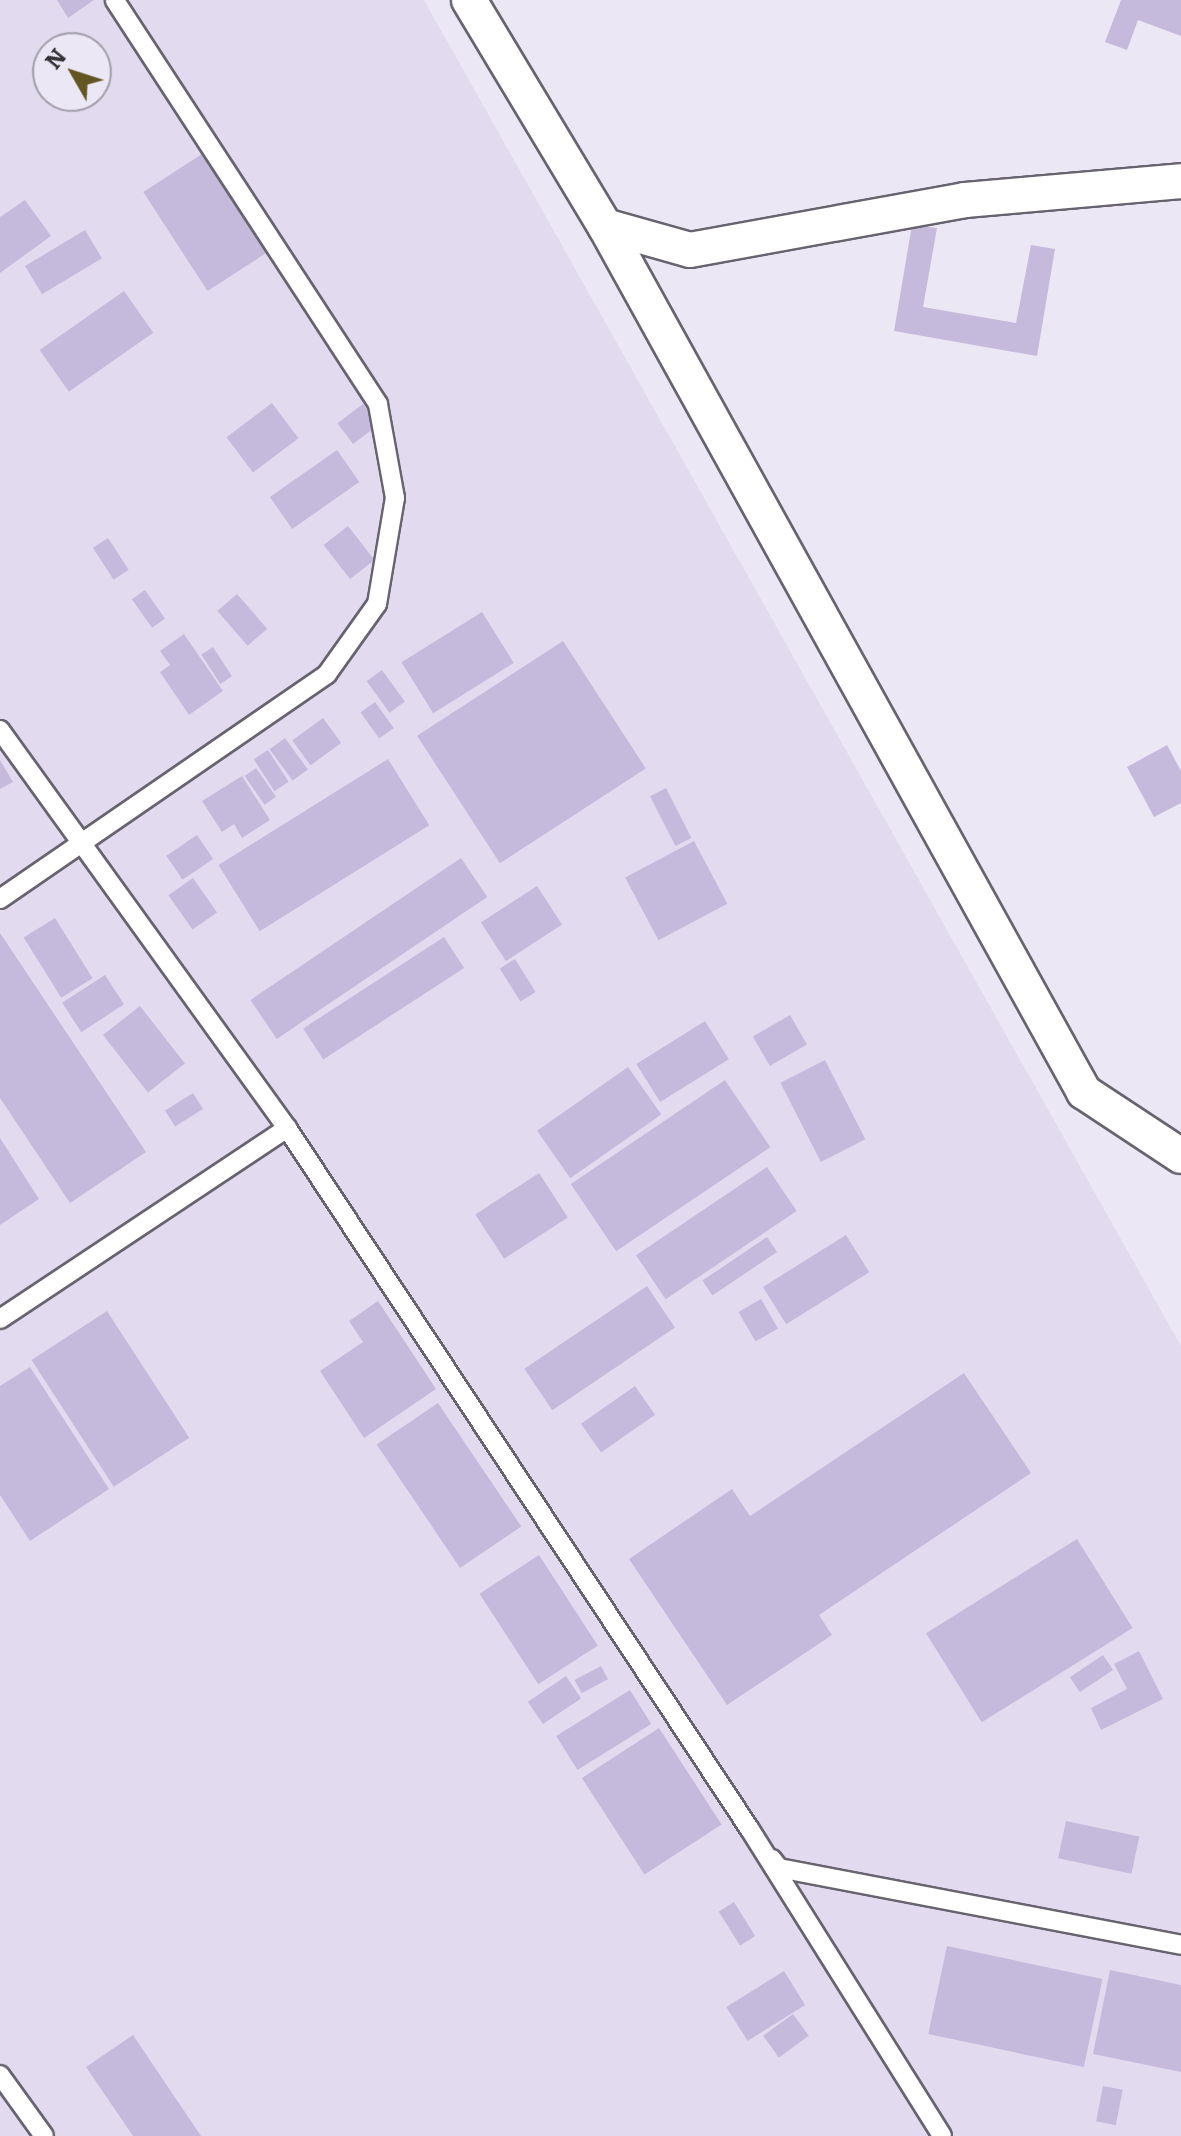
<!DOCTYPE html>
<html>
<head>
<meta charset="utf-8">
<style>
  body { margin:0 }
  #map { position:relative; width:1181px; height:2136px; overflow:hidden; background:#ebe7f5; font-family:Literata,serif }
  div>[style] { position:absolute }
  .built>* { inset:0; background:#e2dbf0 }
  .building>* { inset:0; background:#c6badc; transform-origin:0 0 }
  .roads { filter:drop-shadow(2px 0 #67636f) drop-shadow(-2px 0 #67636f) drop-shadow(0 2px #67636f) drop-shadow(0 -2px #67636f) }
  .service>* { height:18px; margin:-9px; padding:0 9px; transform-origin:9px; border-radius:9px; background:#fff }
  .minor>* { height:34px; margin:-17px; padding:0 17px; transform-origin:17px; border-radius:17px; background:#fff }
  span { translate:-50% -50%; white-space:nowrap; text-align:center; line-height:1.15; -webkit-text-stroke:6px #ebe7f5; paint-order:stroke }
  .north { position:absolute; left:32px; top:32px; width:80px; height:80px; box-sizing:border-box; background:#ebe7f5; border:2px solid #a29fa9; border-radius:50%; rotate:309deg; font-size:22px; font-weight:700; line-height:32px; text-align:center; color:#353338 }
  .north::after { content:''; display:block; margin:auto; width:28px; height:36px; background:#635622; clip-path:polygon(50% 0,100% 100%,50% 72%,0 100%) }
</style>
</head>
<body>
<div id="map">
  <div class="built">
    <div style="clip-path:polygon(evenodd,0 0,424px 0,1181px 1346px,1181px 2136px,0 2136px,0 0,48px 48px,96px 48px,96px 96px,48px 96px,48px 48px)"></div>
  </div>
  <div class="building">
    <div style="clip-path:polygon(57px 0,94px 0,68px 18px)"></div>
    <div style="clip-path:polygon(1121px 0,1181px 0,1181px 36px,1138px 20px,1127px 50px,1105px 42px)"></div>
    <div style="left:202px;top:154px;width:118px;height:70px;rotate:57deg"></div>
    <div style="clip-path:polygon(25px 200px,51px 236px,0 273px,0 217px)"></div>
    <div style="clip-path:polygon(912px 225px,937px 228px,923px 307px,1016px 323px,1031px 245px,1055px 249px,1037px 356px,894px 331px)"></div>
    <div style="left:85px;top:230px;width:33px;height:70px;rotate:59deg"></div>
    <div style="left:124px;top:291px;width:51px;height:103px;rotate:55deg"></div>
    <div style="left:272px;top:403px;width:44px;height:57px;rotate:53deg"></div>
    <div style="left:363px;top:404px;width:26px;height:32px;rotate:53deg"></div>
    <div style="left:337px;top:450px;width:39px;height:82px;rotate:55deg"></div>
    <div style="left:348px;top:526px;width:43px;height:31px;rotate:52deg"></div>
    <div style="left:108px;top:538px;width:38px;height:18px;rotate:57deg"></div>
    <div style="left:145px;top:590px;width:35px;height:16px;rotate:55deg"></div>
    <div style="left:237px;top:594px;width:46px;height:26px;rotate:49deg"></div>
    <div style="left:482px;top:612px;width:60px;height:95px;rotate:58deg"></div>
    <div style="clip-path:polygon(184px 634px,223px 691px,189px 715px,160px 672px,170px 665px,160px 651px)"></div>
    <div style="left:563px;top:641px;width:152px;height:174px;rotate:57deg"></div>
    <div style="left:213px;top:647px;width:35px;height:14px;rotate:57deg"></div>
    <div style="left:382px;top:670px;width:39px;height:19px;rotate:54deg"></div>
    <div style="left:375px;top:702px;width:32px;height:18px;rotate:54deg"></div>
    <div style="left:323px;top:718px;width:31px;height:38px;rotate:54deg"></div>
    <div style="left:285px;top:738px;width:39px;height:19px;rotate:54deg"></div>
    <div style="clip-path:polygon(1167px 745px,1181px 771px,1181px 803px,1154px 817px,1127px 767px)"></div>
    <div style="left:268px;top:750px;width:38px;height:17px;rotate:57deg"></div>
    <div style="left:388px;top:759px;width:78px;height:200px;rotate:58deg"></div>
    <div style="clip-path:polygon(0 760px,13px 782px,0 789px)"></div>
    <div style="left:256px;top:768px;width:35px;height:14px;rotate:55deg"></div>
    <div style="clip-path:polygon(242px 776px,270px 820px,242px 838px,234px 824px,222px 832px,202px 801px)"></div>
    <div style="left:666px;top:788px;width:56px;height:18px;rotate:63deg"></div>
    <div style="left:197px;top:835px;width:29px;height:37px;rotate:56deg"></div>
    <div style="left:694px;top:841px;width:71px;height:78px;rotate:62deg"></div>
    <div style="left:461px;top:858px;width:47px;height:254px;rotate:56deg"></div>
    <div style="left:193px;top:878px;width:42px;height:30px;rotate:55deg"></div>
    <div style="left:537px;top:886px;width:46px;height:67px;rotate:57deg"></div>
    <div style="left:55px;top:918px;width:71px;height:37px;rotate:58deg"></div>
    <div style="clip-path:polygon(0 933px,146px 1152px,70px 1203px,0 1098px)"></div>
    <div style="left:444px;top:937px;width:37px;height:168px;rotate:57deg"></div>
    <div style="left:515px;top:959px;width:39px;height:18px;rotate:58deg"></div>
    <div style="left:105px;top:975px;width:35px;height:51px;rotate:57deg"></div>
    <div style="left:140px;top:1006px;width:73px;height:47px;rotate:52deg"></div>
    <div style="left:790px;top:1015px;width:34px;height:43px;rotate:60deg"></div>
    <div style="left:705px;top:1021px;width:45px;height:81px;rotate:58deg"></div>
    <div style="left:825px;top:1060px;width:89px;height:50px;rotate:63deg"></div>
    <div style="left:628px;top:1067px;width:58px;height:111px;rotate:55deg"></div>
    <div style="left:725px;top:1080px;width:81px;height:186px;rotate:56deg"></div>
    <div style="left:193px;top:1093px;width:19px;height:33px;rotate:58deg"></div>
    <div style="clip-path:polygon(0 1138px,39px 1199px,0 1225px)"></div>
    <div style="left:767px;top:1167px;width:53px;height:158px;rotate:56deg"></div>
    <div style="left:539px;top:1173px;width:53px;height:76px;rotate:57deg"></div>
    <div style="left:846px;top:1235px;width:44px;height:98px;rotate:58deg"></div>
    <div style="left:767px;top:1237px;width:18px;height:78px;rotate:56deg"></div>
    <div style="left:647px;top:1286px;width:50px;height:148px;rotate:56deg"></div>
    <div style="left:761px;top:1299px;width:34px;height:26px;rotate:60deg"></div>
    <div style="clip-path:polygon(378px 1301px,436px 1389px,364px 1438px,320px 1371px,363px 1342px,349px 1321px)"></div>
    <div style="left:107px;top:1311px;width:151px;height:90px;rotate:57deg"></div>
    <div style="clip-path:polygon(30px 1367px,109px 1489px,30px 1541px,0 1495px,0 1386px)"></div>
    <div style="clip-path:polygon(964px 1373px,1031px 1473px,819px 1615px,832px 1635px,727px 1705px,629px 1559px,732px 1489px,750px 1516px)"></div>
    <div style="left:635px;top:1386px;width:35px;height:66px;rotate:55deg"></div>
    <div style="left:438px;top:1403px;width:149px;height:74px;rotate:56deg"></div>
    <div style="left:1077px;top:1539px;width:105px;height:178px;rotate:58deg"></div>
    <div style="left:539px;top:1555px;width:108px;height:71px;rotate:57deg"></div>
    <div style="clip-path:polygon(1139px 1651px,1163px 1699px,1101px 1730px,1091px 1708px,1127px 1689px,1114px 1664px)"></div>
    <div style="left:1103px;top:1655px;width:18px;height:40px;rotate:56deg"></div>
    <div style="left:601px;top:1666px;width:15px;height:30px;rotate:62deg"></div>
    <div style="left:566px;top:1676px;width:27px;height:46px;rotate:56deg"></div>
    <div style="left:630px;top:1690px;width:40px;height:87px;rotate:58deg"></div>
    <div style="left:659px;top:1728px;width:115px;height:92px;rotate:57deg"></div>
    <div style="left:1066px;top:1821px;width:75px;height:38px;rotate:12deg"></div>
    <div style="left:734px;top:1902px;width:40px;height:18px;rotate:58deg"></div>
    <div style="left:947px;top:1946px;width:159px;height:90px;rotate:12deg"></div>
    <div style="clip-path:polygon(1110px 1970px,1181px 1985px,1181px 2072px,1093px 2054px)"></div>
    <div style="left:784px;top:1971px;width:40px;height:68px;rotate:58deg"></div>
    <div style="left:793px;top:2014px;width:27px;height:37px;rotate:54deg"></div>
    <div style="clip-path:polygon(133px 2035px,201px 2136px,133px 2136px,86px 2067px)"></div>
    <div style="left:1103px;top:2086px;width:20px;height:36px;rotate:11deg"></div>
  </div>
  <div class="roads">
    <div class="service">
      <div style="left:0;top:730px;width:491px;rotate:54.2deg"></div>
      <div style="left:287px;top:1128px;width:839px;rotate:56.58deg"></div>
      <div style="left:749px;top:1828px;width:363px;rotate:57.9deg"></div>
      <div style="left:0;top:899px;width:397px;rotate:-34.5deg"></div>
      <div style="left:327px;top:674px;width:86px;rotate:-54.5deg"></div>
      <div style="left:377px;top:604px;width:108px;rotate:-80.4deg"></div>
      <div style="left:395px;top:498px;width:96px;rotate:-100.3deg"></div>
      <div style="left:378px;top:404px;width:482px;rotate:-123.1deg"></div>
      <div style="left:0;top:1319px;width:345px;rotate:-33.6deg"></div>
      <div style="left:772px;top:1859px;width:11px;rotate:52deg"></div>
      <div style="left:779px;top:1868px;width:409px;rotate:10.8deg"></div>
      <div style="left:0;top:2075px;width:75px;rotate:54.2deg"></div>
    </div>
    <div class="minor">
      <div style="left:469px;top:0;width:264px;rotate:59deg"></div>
      <div style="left:605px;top:226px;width:990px;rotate:61.05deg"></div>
      <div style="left:1084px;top:1092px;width:116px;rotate:33.4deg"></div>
      <div style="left:605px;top:226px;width:88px;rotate:15.8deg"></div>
      <div style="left:690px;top:250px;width:280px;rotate:-10.3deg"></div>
      <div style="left:965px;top:200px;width:217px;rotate:-5deg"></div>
    </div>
  </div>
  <div class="north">N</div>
</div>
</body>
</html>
